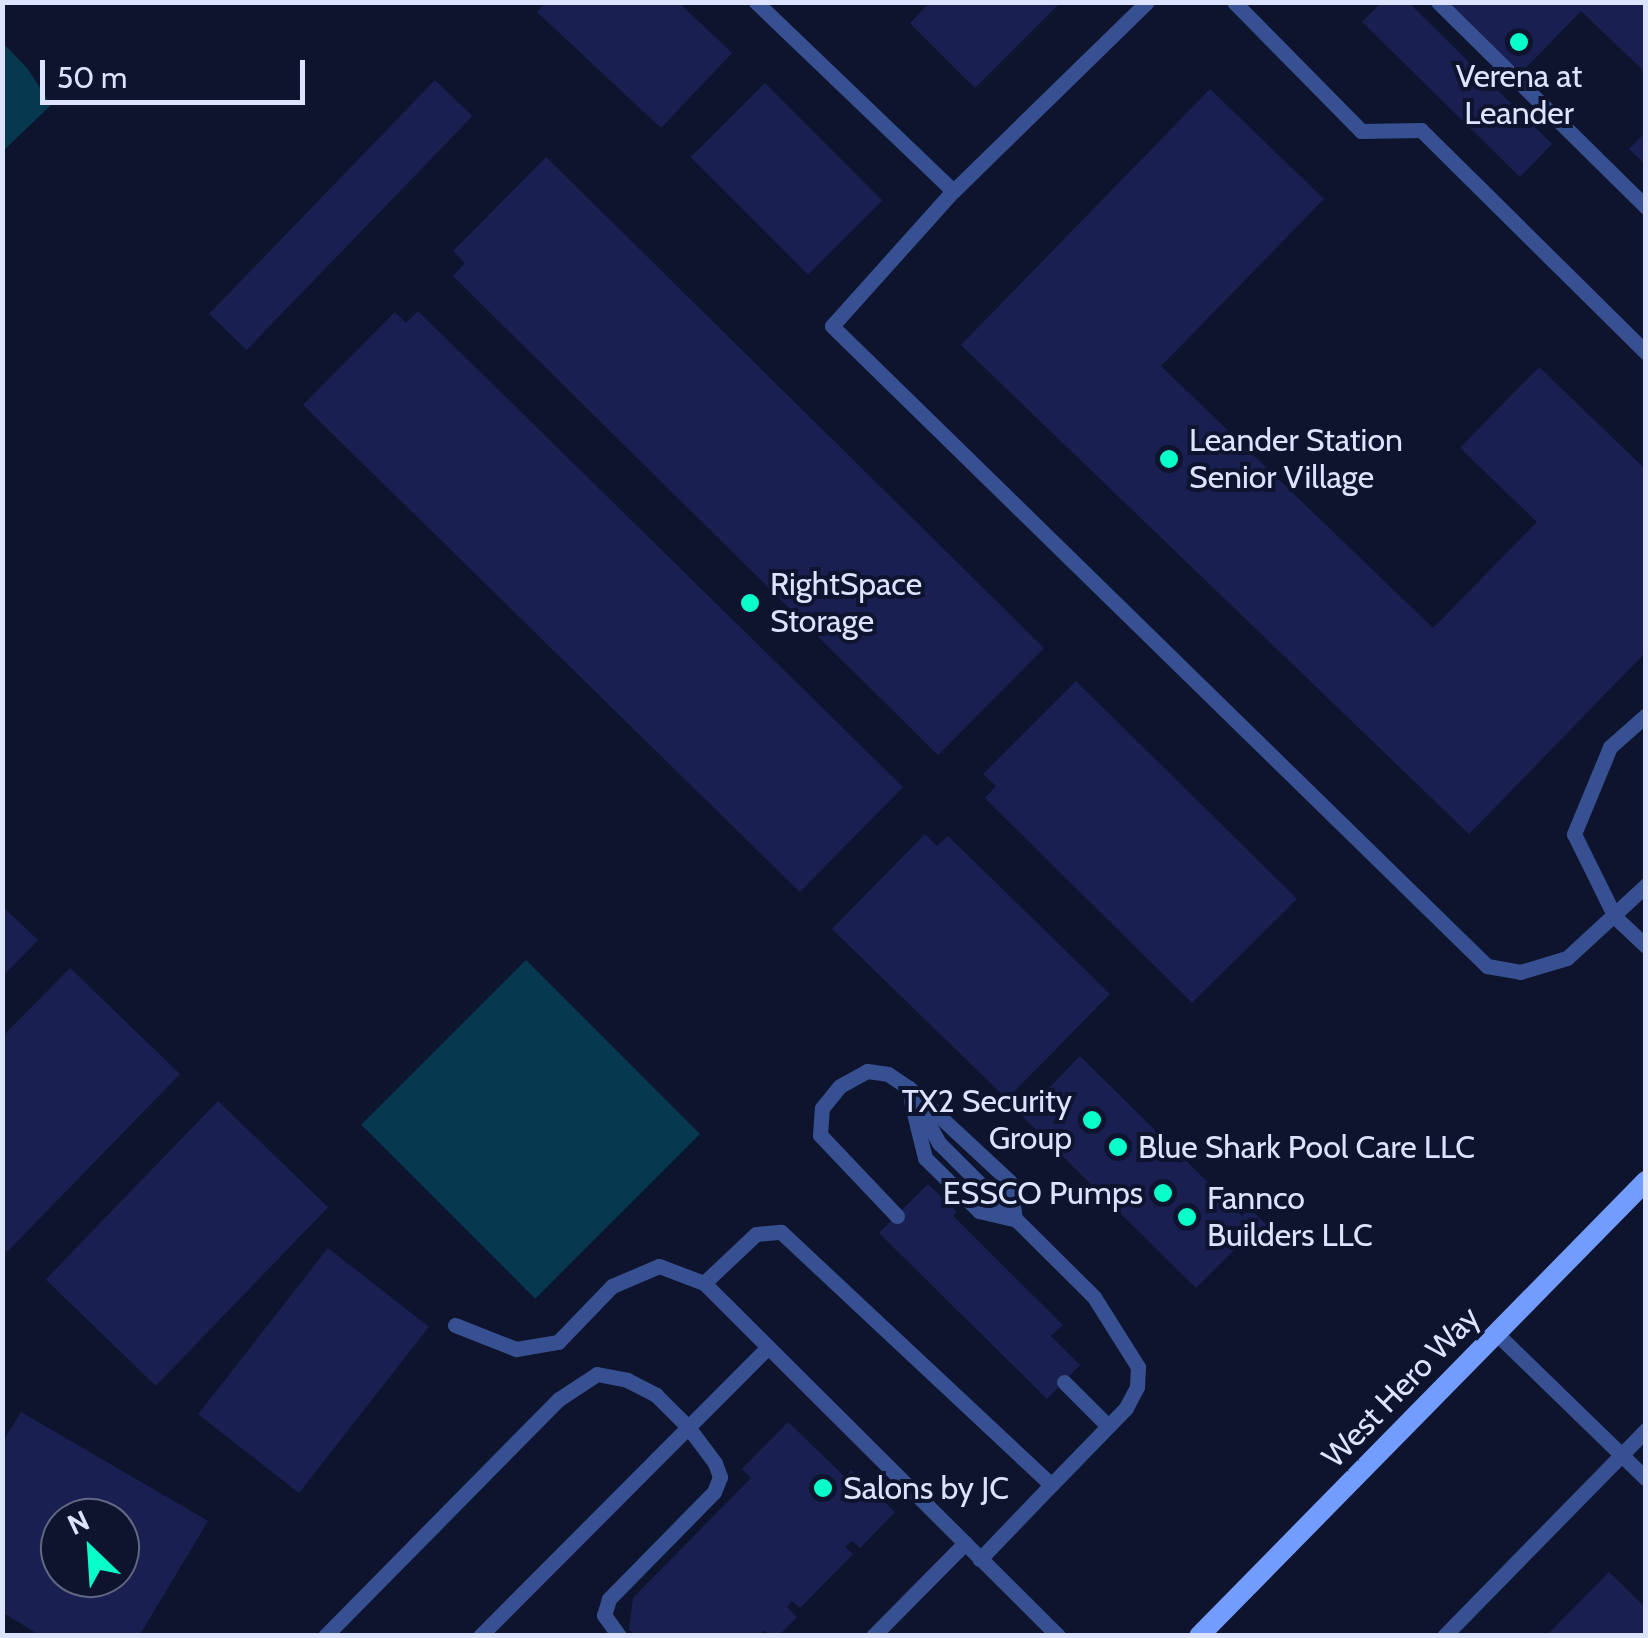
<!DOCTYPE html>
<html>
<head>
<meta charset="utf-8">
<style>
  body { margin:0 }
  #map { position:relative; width:1648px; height:1638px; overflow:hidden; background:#0f142e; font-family:Cabin,sans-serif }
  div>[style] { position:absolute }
  .water>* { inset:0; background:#063950; transform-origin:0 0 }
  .building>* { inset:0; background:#192051; transform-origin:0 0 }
  .lane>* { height:15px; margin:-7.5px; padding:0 7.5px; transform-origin:7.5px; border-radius:7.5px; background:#365091 }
  .secondary>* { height:20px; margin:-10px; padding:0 10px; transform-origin:10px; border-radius:10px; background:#739cff }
  .dots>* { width:28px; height:28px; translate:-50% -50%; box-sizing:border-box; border:5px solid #0f142e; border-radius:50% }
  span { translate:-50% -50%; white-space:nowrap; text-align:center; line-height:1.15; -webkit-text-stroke:8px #0f142e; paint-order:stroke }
  .poi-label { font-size:32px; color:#dce3ff }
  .left { translate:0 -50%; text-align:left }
  .right { translate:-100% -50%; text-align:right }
  .street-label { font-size:32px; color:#dce3ff }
  .frame { position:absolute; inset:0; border:5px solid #dce3ff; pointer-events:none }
  .north { position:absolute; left:40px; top:1498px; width:100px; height:100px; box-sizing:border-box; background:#0f142e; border:2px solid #616782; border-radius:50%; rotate:335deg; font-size:28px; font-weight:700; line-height:40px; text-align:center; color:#dce3ff }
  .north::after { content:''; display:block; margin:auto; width:35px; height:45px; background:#08ffc9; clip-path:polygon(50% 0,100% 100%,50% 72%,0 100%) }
  .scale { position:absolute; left:40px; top:60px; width:265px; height:45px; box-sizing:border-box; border:5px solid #dce3ff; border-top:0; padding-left:12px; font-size:30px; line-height:35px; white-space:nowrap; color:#dce3ff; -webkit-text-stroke:8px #0f142e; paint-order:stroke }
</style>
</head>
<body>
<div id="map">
  <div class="water">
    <div style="clip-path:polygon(3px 43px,27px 68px,51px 105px,3px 151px)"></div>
    <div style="left:526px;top:960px;width:246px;height:233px;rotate:45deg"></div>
  </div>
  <div class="building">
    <div style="clip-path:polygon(546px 2px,678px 2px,732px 53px,661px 128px,537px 12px)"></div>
    <div style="clip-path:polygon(930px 2px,1061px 2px,975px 88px,910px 23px)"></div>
    <div style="clip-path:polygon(1382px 2px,1408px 2px,1552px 144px,1520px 177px,1362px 22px)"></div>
    <div style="clip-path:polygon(1446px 2px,1646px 2px,1646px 73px,1581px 11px,1520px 74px)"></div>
    <div style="left:435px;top:80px;width:52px;height:325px;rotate:44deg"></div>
    <div style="left:765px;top:83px;width:166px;height:105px;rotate:45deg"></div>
    <div style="clip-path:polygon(1210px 89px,1324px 199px,1161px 366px,1433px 628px,1537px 522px,1460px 448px,1539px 367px,1646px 470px,1646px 652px,1469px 834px,961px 345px)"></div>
    <div style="clip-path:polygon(1646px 132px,1646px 165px,1629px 149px)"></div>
    <div style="clip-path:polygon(546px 157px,1044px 648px,938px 755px,453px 276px,465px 263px,453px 251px)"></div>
    <div style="clip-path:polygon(418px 311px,903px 787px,800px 892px,303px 405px,395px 312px,406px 323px)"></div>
    <div style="clip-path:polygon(1076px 681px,1297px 899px,1192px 1003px,985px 798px,996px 786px,983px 774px)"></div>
    <div style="clip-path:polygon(925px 834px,937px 846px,948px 836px,1110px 994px,1007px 1099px,832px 929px)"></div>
    <div style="clip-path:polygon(2px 906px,38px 940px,2px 977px)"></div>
    <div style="clip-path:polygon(70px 968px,180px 1074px,7px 1252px,2px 1247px,2px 1037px)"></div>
    <div style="clip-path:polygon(1080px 1056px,1242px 1216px,1249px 1208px,1270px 1228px,1250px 1248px,1243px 1241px,1196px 1288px,1022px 1116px)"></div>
    <div style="left:218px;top:1101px;width:153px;height:248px;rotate:44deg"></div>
    <div style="clip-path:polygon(928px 1184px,957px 1212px,953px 1216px,1063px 1325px,1051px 1336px,1080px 1365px,1047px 1399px,879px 1233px)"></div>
    <div style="left:328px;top:1248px;width:128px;height:211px;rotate:38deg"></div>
    <div style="clip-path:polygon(evenodd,21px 1412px,208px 1521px,139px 1636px,41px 1636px,2px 1612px,2px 1443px,21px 1412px,60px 1518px,120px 1518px,120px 1578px,60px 1578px,60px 1518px)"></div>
    <div style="clip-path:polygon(788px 1422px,845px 1477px,851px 1470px,895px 1512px,860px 1548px,852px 1541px,845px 1547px,853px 1554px,800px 1608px,792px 1601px,787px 1607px,797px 1617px,778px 1636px,763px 1631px,759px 1636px,635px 1636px,629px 1629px,633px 1598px,751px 1478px,742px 1469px)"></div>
    <div style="clip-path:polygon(1609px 1572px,1646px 1608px,1646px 1636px,1546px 1636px)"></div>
  </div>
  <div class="lane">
    <div style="left:756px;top:2px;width:273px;rotate:43.8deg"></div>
    <div style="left:1147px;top:2px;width:271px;rotate:135.7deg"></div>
    <div style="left:953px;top:191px;width:181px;rotate:131.9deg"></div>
    <div style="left:832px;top:326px;width:916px;rotate:44.34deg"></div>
    <div style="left:1487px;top:966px;width:34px;rotate:10deg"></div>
    <div style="left:1520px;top:972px;width:49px;rotate:-16.6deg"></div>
    <div style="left:1567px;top:958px;width:108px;rotate:-42.7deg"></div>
    <div style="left:1234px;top:2px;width:181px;rotate:45.4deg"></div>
    <div style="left:1361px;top:131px;width:60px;rotate:-1deg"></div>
    <div style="left:1421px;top:130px;width:317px;rotate:44.7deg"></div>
    <div style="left:1438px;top:2px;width:292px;rotate:44.6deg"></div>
    <div style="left:1646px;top:715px;width:48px;rotate:138.4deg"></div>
    <div style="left:1610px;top:747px;width:94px;rotate:112.5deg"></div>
    <div style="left:1574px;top:834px;width:93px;rotate:63.7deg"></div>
    <div style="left:1615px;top:917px;width:42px;rotate:43.1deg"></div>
    <div style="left:909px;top:1088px;width:63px;rotate:61.4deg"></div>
    <div style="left:939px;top:1143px;width:218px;rotate:44.8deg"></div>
    <div style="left:1094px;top:1297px;width:83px;rotate:57.8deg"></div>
    <div style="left:1138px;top:1367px;width:20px;rotate:93deg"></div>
    <div style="left:1137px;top:1387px;width:24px;rotate:118deg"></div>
    <div style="left:1126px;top:1408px;width:107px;rotate:134.2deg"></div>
    <div style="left:911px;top:1101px;width:59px;rotate:76.2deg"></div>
    <div style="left:925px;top:1158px;width:76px;rotate:44.5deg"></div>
    <div style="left:979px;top:1211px;width:37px;rotate:13deg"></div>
    <div style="left:897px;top:1216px;width:112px;rotate:-133.5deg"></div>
    <div style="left:820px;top:1135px;width:27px;rotate:-86deg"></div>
    <div style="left:822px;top:1108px;width:28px;rotate:-51deg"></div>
    <div style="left:840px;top:1086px;width:31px;rotate:-29deg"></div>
    <div style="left:867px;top:1071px;width:21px;rotate:8deg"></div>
    <div style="left:888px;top:1074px;width:25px;rotate:34deg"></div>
    <div style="left:909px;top:1088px;width:137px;rotate:42.9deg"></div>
    <div style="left:1009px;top:1181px;width:38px;rotate:81deg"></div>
    <div style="left:704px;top:1283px;width:71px;rotate:-43.3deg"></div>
    <div style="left:756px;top:1234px;width:25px;rotate:-5deg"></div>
    <div style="left:781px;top:1232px;width:370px;rotate:43.1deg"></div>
    <div style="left:1051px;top:1485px;width:103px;rotate:133.8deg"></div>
    <div style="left:455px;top:1325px;width:66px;rotate:21.5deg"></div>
    <div style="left:516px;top:1349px;width:43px;rotate:-9.5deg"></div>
    <div style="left:558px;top:1342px;width:78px;rotate:-46deg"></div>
    <div style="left:612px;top:1286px;width:51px;rotate:-23.1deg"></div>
    <div style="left:659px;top:1266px;width:48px;rotate:20.7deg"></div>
    <div style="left:704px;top:1283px;width:500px;rotate:44.9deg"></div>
    <div style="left:1496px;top:1333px;width:209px;rotate:44.2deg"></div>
    <div style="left:1064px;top:1382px;width:62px;rotate:45deg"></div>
    <div style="left:325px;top:1636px;width:333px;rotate:-45.4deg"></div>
    <div style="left:559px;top:1399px;width:45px;rotate:-33.3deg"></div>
    <div style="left:597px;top:1374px;width:31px;rotate:11deg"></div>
    <div style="left:627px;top:1380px;width:33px;rotate:27deg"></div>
    <div style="left:656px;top:1395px;width:45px;rotate:45deg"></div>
    <div style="left:688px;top:1427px;width:45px;rotate:53.1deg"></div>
    <div style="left:715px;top:1463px;width:15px;rotate:70deg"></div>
    <div style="left:720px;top:1477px;width:16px;rotate:112deg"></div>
    <div style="left:714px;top:1492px;width:150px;rotate:134.5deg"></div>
    <div style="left:609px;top:1599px;width:17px;rotate:107deg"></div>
    <div style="left:604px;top:1615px;width:26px;rotate:54deg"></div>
    <div style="left:480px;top:1636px;width:408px;rotate:-45.1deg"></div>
    <div style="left:873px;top:1636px;width:131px;rotate:-45.3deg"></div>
    <div style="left:1444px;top:1636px;width:289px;rotate:-45.6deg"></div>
  </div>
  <div class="secondary">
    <div style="left:1199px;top:1636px;width:638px;rotate:-45.51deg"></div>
  </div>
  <div class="dots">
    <div style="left:1519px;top:42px;background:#08ffc9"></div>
    <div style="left:1169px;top:459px;background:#08ffc9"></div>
    <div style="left:750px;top:603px;background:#08ffc9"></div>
    <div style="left:1092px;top:1120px;background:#08ffc9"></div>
    <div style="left:1118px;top:1147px;background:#08ffc9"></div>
    <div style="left:1163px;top:1193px;background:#08ffc9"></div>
    <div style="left:1187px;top:1217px;background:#08ffc9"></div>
    <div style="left:823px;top:1488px;background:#08ffc9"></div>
  </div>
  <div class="poi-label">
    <span style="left:1519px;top:95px">Verena at<br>Leander</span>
    <span class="left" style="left:1189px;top:459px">Leander Station<br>Senior Village</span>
    <span class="left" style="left:770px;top:603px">RightSpace<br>Storage</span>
    <span class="right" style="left:1072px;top:1120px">TX2 Security<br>Group</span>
    <span class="left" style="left:1138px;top:1147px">Blue Shark Pool Care LLC</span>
    <span class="right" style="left:1143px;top:1193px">ESSCO Pumps</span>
    <span class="left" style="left:1207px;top:1217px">Fannco<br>Builders LLC</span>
    <span class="left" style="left:843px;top:1488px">Salons by JC</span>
  </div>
  <div class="street-label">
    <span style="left:1401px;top:1387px;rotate:-46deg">West Hero Way</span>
  </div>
  <div class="frame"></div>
  <div class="north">N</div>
  <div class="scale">50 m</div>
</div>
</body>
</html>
